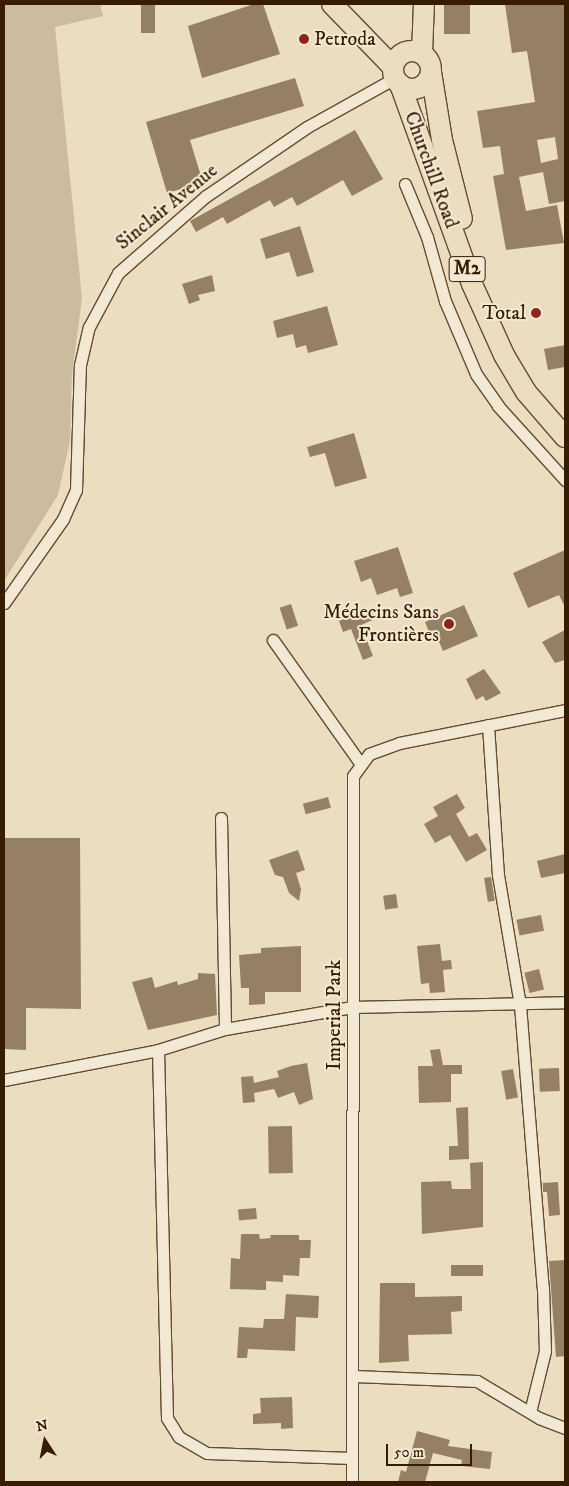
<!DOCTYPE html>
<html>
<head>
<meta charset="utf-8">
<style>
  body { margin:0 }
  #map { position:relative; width:569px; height:1486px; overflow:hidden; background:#ebddbf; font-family:"IM FELL DW Pica",serif }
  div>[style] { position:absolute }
  .green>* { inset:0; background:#ccbc9f }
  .building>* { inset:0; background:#958063; transform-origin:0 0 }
  .roads { filter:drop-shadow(1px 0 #644c30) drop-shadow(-1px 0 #644c30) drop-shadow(0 1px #644c30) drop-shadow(0 -1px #644c30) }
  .street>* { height:11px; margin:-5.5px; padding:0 5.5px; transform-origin:5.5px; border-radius:5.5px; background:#f2e9d5 }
  .highway>* { height:20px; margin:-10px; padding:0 10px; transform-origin:10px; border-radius:10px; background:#ebddbf }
  .highway>.ring { margin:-10px; padding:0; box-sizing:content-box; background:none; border:20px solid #ebddbf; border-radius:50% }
  .dots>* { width:14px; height:14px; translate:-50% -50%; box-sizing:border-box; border:2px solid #f2e9d5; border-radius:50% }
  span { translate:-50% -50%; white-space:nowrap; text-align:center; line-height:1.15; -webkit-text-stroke:4px #f2e9d5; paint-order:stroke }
  .shield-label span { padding:1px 4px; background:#f2e9d5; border:1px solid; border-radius:4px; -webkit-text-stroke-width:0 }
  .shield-label { font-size:19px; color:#371c00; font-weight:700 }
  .poi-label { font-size:20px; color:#371c00 }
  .left { translate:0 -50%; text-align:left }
  .right { translate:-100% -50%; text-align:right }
  .street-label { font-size:20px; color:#371c00 }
  .frame { position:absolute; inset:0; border:5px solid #371c00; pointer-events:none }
  .north { position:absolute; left:20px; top:1416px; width:50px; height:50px; -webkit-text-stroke:4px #f2e9d5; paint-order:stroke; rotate:349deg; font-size:14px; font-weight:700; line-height:20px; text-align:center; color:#371c00 }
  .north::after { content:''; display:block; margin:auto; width:18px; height:22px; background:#371c00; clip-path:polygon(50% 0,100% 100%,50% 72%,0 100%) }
  .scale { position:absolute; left:386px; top:1444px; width:86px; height:22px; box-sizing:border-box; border:2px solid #371c00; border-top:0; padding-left:6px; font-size:15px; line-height:18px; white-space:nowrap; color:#371c00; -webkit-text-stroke:4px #f2e9d5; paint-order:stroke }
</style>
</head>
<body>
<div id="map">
  <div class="green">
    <div style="clip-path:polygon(4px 4px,100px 4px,103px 16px,55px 27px,82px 298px,72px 374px,70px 441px,58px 495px,4px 581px)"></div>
  </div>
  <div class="building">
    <div style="left:141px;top:4px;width:14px;height:29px"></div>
    <div style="clip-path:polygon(254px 4px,263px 4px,280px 54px,202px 78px,188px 26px)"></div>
    <div style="left:444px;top:4px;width:26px;height:30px"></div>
    <div style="clip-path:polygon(evenodd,505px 4px,565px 4px,565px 201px,549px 204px,543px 172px,519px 177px,526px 211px,557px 205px,564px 243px,506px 250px,493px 176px,504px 174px,500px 146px,483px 148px,477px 111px,535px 102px,527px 51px,512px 53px,505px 4px,555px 137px,558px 159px,541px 163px,537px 140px,555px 137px)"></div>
    <div style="clip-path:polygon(295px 78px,304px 106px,190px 140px,203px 183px,167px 193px,146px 122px)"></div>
    <div style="clip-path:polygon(355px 130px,383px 179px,352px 196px,343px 180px,297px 206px,292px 197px,274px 207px,270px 200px,227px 224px,223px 217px,196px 232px,190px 221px)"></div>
    <div style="clip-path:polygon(300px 226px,314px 272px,297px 277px,289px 252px,266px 259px,260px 239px)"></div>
    <div style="clip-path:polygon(212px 275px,215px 291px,198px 295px,200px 300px,189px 304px,182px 284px)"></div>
    <div style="clip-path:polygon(327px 306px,338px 345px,308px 353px,306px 345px,296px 348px,293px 334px,277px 338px,273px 321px)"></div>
    <div style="clip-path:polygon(565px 345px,565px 367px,548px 370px,544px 349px)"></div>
    <div style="clip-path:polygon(354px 433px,367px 478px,335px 487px,325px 453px,310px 457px,307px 447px)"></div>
    <div style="clip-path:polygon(398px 547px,413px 593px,400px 597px,397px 588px,377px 595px,371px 578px,361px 582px,354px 561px)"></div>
    <div style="clip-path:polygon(565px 550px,565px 607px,559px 595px,528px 608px,513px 573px)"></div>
    <div style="left:291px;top:604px;width:23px;height:12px;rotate:72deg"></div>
    <div style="clip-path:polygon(464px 605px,478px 636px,443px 651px,434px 630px,429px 632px,425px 622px)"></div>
    <div style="clip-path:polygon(370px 608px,375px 619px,361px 625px,373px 656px,363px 660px,351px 629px,343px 632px,339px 621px)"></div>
    <div style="clip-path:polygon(565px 630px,565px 660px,555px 663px,542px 642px)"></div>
    <div style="clip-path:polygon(484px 669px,501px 693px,486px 701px,483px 696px,476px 700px,466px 679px)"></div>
    <div style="clip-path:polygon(457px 794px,465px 808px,456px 814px,469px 837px,477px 833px,487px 850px,466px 862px,450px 835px,435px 843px,424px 824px,438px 816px,433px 807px)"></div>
    <div style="left:328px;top:797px;width:11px;height:26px;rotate:75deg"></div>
    <div style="clip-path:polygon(4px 838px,80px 838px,81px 1009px,26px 1008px,26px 1050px,4px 1049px)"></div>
    <div style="clip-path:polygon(298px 850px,305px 870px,296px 873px,301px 889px,299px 901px,289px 893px,283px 877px,275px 875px,269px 860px)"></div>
    <div style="clip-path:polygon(565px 854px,565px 873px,541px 878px,537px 861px)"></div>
    <div style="left:491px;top:877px;width:24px;height:7px;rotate:81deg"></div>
    <div style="left:396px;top:894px;width:14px;height:13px;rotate:82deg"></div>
    <div style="left:541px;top:915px;width:16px;height:25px;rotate:79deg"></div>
    <div style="clip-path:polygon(440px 944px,442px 961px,451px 960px,452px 969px,443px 970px,445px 992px,430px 993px,429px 983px,421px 984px,417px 946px)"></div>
    <div style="clip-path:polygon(301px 946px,301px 992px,265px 992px,265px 1004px,249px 1005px,249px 988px,241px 988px,239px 955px,261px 953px,261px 948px)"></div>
    <div style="left:539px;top:969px;width:21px;height:15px;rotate:76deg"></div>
    <div style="clip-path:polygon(198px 973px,215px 974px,217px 1015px,148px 1030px,132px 982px,152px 977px,155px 988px,177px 981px,178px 985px,198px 979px)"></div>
    <div style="clip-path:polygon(440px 1049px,443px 1065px,462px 1065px,462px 1074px,451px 1074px,451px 1102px,419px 1103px,418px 1066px,433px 1066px,430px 1050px)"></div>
    <div style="clip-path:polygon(307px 1063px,313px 1099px,299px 1105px,294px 1092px,278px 1098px,274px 1089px,254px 1093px,255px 1102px,243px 1103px,241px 1077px,253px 1076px,254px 1083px,279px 1077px,277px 1071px,291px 1066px)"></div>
    <div style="left:559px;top:1068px;width:23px;height:20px;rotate:88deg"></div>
    <div style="left:513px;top:1069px;width:29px;height:12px;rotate:80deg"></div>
    <div style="clip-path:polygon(468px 1107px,469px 1159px,449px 1160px,449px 1146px,458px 1146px,456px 1108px)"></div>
    <div style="left:292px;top:1126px;width:47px;height:24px;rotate:89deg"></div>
    <div style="clip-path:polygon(483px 1162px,483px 1227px,422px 1234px,421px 1182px,451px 1181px,452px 1189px,471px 1189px,470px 1163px)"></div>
    <div style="clip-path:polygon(558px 1182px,560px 1215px,549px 1216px,547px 1192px,543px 1192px,543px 1183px)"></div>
    <div style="left:256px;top:1208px;width:11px;height:18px;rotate:85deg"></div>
    <div style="clip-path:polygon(241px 1234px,259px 1234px,260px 1239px,271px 1238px,270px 1235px,299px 1235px,299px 1240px,311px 1240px,310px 1258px,300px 1258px,299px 1276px,283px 1275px,283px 1282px,266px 1281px,266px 1290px,230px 1289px,231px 1258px,240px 1259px)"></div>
    <div style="clip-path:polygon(565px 1260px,565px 1356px,556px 1357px,549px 1261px)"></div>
    <div style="left:483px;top:1265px;width:11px;height:32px;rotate:90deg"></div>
    <div style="clip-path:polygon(380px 1283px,415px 1283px,415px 1297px,462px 1296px,462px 1311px,451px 1312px,452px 1334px,408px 1335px,409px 1361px,379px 1363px)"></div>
    <div style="clip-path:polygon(286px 1294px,319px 1296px,318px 1318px,296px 1317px,295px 1351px,248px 1349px,247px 1358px,237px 1358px,239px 1327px,263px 1328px,264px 1319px,284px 1319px)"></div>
    <div style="clip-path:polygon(292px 1397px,293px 1428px,281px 1429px,281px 1423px,253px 1424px,253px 1414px,261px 1413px,260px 1398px)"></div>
    <div style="clip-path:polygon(417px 1431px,450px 1440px,448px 1446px,492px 1452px,490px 1469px,461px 1466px,462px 1460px,433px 1453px,425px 1482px,398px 1482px,401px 1470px,406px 1472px)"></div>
  </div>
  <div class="roads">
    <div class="street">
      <div style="left:405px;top:184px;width:57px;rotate:67.5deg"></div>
      <div style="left:427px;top:237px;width:66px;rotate:74.3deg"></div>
      <div style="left:445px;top:301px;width:79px;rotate:67deg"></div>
      <div style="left:476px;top:374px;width:39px;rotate:55deg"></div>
      <div style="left:498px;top:406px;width:100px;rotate:47.8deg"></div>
      <div style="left:4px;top:603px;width:103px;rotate:-54.9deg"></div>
      <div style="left:63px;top:519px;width:32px;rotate:-66deg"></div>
      <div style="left:76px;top:490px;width:125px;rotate:-88.2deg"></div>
      <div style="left:80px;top:365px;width:39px;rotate:-77deg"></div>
      <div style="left:89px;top:327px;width:61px;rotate:-61.8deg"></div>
      <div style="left:118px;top:273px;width:117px;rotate:-41.2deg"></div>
      <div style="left:206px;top:196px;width:122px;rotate:-34.3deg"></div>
      <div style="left:307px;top:127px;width:101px;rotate:-29.1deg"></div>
      <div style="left:273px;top:640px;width:151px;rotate:54.7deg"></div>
      <div style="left:488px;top:725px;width:150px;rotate:86.2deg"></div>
      <div style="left:498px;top:875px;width:132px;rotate:80.4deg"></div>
      <div style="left:520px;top:1005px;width:284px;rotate:85.4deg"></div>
      <div style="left:543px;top:1288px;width:63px;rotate:88.2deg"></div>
      <div style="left:545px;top:1351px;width:63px;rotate:103.8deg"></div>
      <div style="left:221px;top:818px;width:211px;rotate:88.9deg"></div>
      <div style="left:158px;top:1050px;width:368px;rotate:88.6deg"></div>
      <div style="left:167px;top:1418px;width:22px;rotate:58deg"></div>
      <div style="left:179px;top:1437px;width:32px;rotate:30deg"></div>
      <div style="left:207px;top:1453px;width:145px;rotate:2deg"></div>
      <div style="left:4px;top:1080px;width:157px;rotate:-11deg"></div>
      <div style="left:158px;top:1050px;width:70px;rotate:-17.4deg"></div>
      <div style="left:225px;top:1029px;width:129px;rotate:-9.8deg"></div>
      <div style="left:352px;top:1007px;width:213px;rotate:-1.3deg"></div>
      <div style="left:354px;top:1376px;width:123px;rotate:2.3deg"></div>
      <div style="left:477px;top:1381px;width:72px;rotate:30.8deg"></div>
      <div style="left:539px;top:1418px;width:28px;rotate:21deg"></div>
      <div style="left:352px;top:1482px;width:706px;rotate:-89.92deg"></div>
      <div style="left:353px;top:776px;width:27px;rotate:-54deg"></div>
      <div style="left:369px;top:754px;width:32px;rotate:-20deg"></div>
      <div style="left:399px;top:743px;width:169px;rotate:-11.2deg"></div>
    </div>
    <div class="highway">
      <div style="left:332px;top:4px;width:88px;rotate:45.9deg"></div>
      <div class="ring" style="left:393px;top:51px;width:18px;height:18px"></div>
      <div style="left:422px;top:53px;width:49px;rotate:-87.7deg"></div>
      <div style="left:431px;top:72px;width:69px;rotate:80.8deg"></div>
      <div style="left:442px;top:140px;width:81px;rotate:75.8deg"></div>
      <div style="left:400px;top:84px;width:213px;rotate:70.2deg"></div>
      <div style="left:472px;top:284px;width:78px;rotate:65.7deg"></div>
      <div style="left:504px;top:355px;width:43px;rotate:59.3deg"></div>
      <div style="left:526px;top:392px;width:60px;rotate:49.1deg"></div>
    </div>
  </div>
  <div class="dots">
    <div style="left:304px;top:39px;background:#8f2418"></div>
    <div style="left:536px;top:313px;background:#8f2418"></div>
    <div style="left:449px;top:624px;background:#8f2418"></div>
  </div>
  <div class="shield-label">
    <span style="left:467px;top:269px">M2</span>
  </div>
  <div class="poi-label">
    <span class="left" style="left:314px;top:39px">Petroda</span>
    <span class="right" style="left:526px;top:313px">Total</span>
    <span class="right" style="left:439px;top:624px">Médecins Sans<br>Frontières</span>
  </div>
  <div class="street-label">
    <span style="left:431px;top:170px;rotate:70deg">Churchill Road</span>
    <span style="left:167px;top:207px;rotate:-39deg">Sinclair Avenue</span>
    <span style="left:334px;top:1015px;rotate:-90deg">Imperial Park</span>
  </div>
  <div class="frame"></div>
  <div class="north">N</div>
  <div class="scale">50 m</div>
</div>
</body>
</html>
